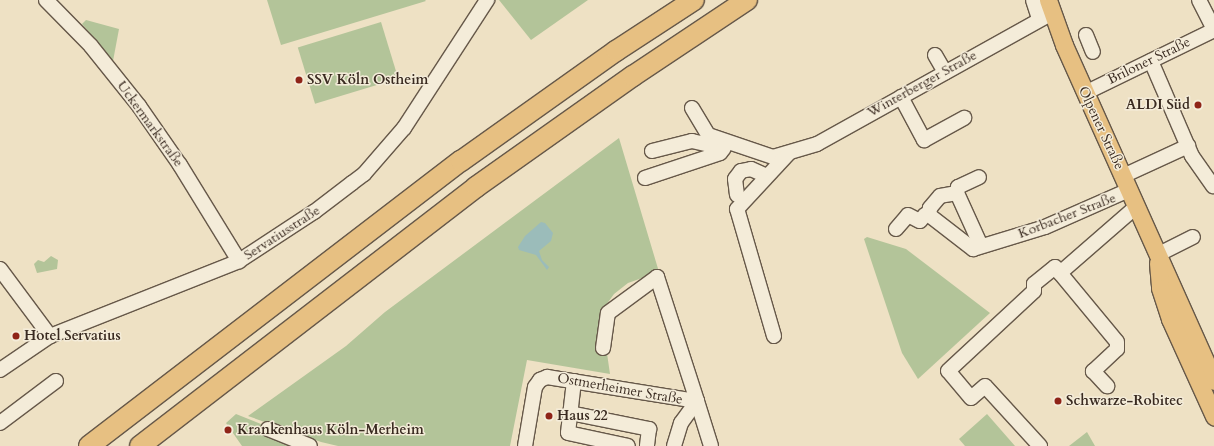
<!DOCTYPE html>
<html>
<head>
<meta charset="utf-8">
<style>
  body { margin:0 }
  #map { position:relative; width:1214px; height:446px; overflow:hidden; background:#eee1c4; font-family:Cardo,serif }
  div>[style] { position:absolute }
  .green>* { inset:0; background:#b3c499; transform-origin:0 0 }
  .water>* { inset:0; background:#9bbcba }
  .roads { filter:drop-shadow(1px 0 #665849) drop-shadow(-1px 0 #665849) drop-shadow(0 1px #665849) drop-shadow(0 -1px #665849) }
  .minor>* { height:14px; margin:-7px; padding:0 7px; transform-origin:7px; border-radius:7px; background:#f4ecd9 }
  .major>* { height:17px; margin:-8.5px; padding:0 8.5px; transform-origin:8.5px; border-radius:8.5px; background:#e7c082 }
  .highway>* { height:20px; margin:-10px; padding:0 10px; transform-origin:10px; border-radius:10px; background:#e7c082 }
  .dots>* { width:11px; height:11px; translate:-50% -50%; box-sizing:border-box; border:2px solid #f4ecd9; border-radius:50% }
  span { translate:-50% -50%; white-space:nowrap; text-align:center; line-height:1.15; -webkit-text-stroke:3px #f4ecd9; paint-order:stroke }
  .street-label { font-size:14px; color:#392a20 }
  .poi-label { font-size:14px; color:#392a20; font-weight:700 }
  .left { translate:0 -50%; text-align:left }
  .right { translate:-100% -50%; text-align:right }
</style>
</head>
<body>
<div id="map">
  <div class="green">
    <div style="clip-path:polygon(267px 0,425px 0,426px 1px,281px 45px)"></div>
    <div style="clip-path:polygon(499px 0,588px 0,531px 40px)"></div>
    <div style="clip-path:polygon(86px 20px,119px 29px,113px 61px,82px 24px)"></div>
    <div style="left:381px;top:22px;width:59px;height:87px;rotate:73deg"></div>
    <div style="clip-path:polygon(619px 138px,659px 272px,628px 283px,614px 294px,601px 312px,610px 374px,527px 360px,510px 446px,338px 446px,321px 442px,248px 416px,346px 346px,385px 312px)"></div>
    <div style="clip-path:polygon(867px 237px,906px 249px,990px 313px,918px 379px,902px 353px,864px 239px)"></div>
    <div style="clip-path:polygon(51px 256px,58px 260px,57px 269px,37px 273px,34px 264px,38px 260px,44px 262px)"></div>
    <div style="clip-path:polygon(236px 414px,261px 424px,260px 430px,298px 446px,242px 446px,226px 423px)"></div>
    <div style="clip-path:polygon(987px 414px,1015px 446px,965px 446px,959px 439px)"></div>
    <div style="clip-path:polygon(1087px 432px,1095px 446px,1069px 446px)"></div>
  </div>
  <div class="water">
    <div style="clip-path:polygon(541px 222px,545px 223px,553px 233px,551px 241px,539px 251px,542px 260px,549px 267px,547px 270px,536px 255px,519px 250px,518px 247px,525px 236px)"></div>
  </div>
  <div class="roads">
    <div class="minor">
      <div style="left:46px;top:0;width:64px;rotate:45.6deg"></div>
      <div style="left:91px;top:46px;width:77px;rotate:51.3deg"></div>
      <div style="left:139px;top:106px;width:72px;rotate:55.2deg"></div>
      <div style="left:180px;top:165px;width:113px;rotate:58.4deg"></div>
      <div style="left:1033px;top:0;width:20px;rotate:72deg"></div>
      <div style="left:1199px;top:0;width:34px;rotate:63deg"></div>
      <div style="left:1086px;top:35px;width:18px;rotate:68deg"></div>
      <div style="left:935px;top:55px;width:20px;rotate:60deg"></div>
      <div style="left:1151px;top:61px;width:103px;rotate:66.7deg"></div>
      <div style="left:1192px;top:156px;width:37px;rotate:55deg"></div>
      <div style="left:1085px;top:93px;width:144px;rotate:-26deg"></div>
      <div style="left:901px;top:97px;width:49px;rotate:61.9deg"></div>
      <div style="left:924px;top:140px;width:46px;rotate:-28.8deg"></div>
      <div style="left:692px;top:108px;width:31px;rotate:59deg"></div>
      <div style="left:708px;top:135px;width:69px;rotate:18.7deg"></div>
      <div style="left:773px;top:157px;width:46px;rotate:-16.5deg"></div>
      <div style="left:817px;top:144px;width:269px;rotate:-29.1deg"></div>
      <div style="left:652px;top:151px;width:41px;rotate:-14deg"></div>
      <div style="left:692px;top:141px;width:28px;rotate:13deg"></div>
      <div style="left:1123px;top:176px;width:72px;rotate:-24.8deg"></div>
      <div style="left:645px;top:178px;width:79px;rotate:-18.4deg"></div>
      <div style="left:720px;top:153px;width:6px;rotate:-51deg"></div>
      <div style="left:957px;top:193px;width:6px;rotate:-81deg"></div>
      <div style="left:958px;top:187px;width:23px;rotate:-25deg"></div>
      <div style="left:737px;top:195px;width:16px;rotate:-97deg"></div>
      <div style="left:735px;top:179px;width:10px;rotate:-53deg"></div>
      <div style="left:741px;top:171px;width:10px;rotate:-11deg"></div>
      <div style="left:751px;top:169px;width:17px;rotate:24deg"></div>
      <div style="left:896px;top:229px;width:18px;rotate:-49deg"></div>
      <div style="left:908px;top:215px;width:13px;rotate:27deg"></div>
      <div style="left:920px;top:221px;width:8px;rotate:-50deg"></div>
      <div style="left:925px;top:215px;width:4px"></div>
      <div style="left:981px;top:246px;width:58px;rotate:-114.4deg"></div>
      <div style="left:957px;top:193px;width:17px;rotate:170deg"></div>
      <div style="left:940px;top:196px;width:16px;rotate:130deg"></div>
      <div style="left:930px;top:208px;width:7px;rotate:98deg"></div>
      <div style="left:929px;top:215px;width:56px;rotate:37.7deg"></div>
      <div style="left:973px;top:249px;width:75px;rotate:-17deg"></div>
      <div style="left:1045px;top:227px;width:92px;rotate:-23.8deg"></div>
      <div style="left:1157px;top:255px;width:40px;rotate:-26.6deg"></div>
      <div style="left:0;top:269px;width:84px;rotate:53.3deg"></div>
      <div style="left:1060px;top:273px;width:89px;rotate:50.4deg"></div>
      <div style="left:1117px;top:342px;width:7px;rotate:90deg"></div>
      <div style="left:1117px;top:349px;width:33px;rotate:137deg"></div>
      <div style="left:1093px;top:371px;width:21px;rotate:47deg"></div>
      <div style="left:774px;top:336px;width:132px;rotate:-106.2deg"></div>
      <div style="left:737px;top:209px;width:76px;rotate:-47.1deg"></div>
      <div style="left:603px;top:348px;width:35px;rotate:-82deg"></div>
      <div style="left:608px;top:313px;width:61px;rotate:-36.3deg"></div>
      <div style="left:657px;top:277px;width:130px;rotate:72.1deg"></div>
      <div style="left:697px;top:401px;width:27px;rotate:126deg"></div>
      <div style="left:681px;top:423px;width:24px;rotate:107deg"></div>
      <div style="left:0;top:370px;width:60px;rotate:-34.2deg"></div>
      <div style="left:50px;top:336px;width:203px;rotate:-21.6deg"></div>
      <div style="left:239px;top:261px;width:90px;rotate:-33.2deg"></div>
      <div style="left:314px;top:212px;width:48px;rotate:-37.3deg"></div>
      <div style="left:352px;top:183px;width:15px;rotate:-37deg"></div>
      <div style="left:364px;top:174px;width:61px;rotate:-49deg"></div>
      <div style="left:404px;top:128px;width:153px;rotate:-57deg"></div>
      <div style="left:574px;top:381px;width:52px;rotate:96.6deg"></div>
      <div style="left:568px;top:433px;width:61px;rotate:12.2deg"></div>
      <div style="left:570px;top:413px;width:81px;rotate:11.4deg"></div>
      <div style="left:649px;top:429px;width:17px;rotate:97deg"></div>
      <div style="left:0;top:423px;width:70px;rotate:-36.9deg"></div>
      <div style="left:268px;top:429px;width:45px;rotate:22deg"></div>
      <div style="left:525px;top:446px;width:60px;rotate:-80.4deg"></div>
      <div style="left:535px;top:387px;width:9px;rotate:-54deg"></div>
      <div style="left:540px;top:380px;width:8px;rotate:-23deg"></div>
      <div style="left:547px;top:377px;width:152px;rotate:9.1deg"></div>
      <div style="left:697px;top:401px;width:47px;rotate:72.7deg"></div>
      <div style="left:1040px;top:446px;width:81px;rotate:-132.5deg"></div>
      <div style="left:985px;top:386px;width:18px;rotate:139deg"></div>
      <div style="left:971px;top:398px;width:35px;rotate:-130deg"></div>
      <div style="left:948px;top:371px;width:117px;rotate:-42.9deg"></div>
      <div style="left:1034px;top:291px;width:7px;rotate:-90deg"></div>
      <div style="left:1034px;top:284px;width:27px;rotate:-39deg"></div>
      <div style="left:1055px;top:267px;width:8px;rotate:50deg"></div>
      <div style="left:1060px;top:273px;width:102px;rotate:-41deg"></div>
    </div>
    <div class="major">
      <div style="left:1048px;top:0;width:48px;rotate:70.4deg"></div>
      <div style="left:1064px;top:45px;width:368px;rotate:65.9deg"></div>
      <div style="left:1158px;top:263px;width:25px;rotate:85deg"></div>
      <div style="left:1160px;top:288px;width:33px;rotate:72deg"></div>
      <div style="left:1170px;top:319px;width:107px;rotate:65.6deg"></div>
    </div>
    <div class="highway">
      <div style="left:89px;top:446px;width:469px;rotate:-37.5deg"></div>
      <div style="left:461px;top:161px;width:190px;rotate:-35.4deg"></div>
      <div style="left:616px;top:51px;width:93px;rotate:-33.2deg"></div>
      <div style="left:140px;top:446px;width:424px;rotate:-37.6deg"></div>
      <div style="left:476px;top:187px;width:192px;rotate:-35.3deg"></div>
      <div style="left:633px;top:76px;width:137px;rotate:-33.7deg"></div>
    </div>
  </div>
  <div class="dots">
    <div style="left:299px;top:80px;background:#8f2418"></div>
    <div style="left:1198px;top:105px;background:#8f2418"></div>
    <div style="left:16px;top:336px;background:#8f2418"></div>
    <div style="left:1058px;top:401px;background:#8f2418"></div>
    <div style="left:549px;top:416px;background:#8f2418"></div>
    <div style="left:228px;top:430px;background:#8f2418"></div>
  </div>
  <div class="street-label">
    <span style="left:1149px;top:61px;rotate:-26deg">Briloner Straße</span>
    <span style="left:922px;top:84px;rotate:-29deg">Winterberger Straße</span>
    <span style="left:150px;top:124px;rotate:54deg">Uckermarkstraße</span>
    <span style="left:1101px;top:128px;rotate:65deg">Olpener Straße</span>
    <span style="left:1067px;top:216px;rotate:-21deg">Korbacher Straße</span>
    <span style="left:282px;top:233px;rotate:-33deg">Servatiusstraße</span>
    <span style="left:620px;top:389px;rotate:10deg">Ostmerheimer Straße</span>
  </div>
  <div class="poi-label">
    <span class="left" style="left:307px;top:80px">SSV Köln Ostheim</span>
    <span class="right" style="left:1190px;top:105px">ALDI Süd</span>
    <span class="left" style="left:24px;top:336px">Hotel Servatius</span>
    <span class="left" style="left:1066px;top:401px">Schwarze-Robitec</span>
    <span class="left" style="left:557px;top:416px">Haus 22</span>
    <span class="left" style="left:237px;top:430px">Krankenhaus Köln-Merheim</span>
  </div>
</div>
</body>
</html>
